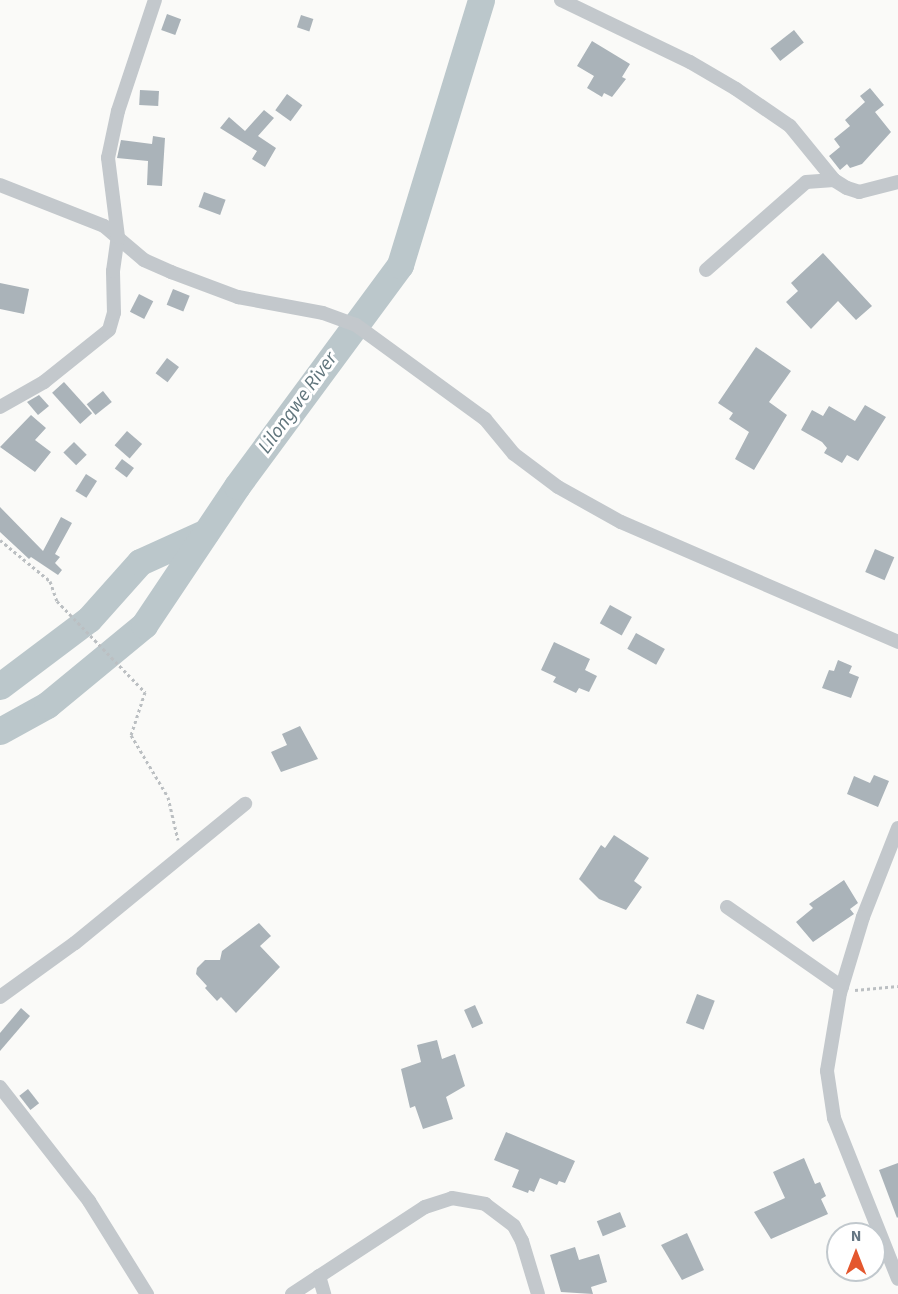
<!DOCTYPE html>
<html>
<head>
<meta charset="utf-8">
<style>
  body { margin:0 }
  #map { position:relative; width:898px; height:1294px; overflow:hidden; background:#fafaf8; font-family:"Source Sans 3",sans-serif }
  div>[style] { position:absolute }
  .river>* { height:27px; margin:-13.5px; padding:0 13.5px; transform-origin:13.5px; border-radius:13.5px; background:#bbc7cb }
  .building>* { inset:0; background:#aab3b9; transform-origin:0 0 }
  .path>* { height:3px; margin-top:-1.5px; transform-origin:0; background:repeating-linear-gradient(90deg,#bbbfc2 0 3px,transparent 0 6px) }
  .minor>* { height:14px; margin:-7px; padding:0 7px; transform-origin:7px; border-radius:7px; background:#c3c8cc }
  span { translate:-50% -50%; white-space:nowrap; text-align:center; line-height:1.15; -webkit-text-stroke:6px #fff; paint-order:stroke }
  .water-label { font-size:20px; color:#60757c; font-style:italic }
  .north { position:absolute; left:826px; top:1222px; width:60px; height:60px; box-sizing:border-box; background:#fff; border:2px solid #c1c8cd; border-radius:50%; rotate:0deg; font-size:16px; font-weight:700; line-height:24px; text-align:center; color:#657683 }
  .north::after { content:''; display:block; margin:auto; width:21px; height:27px; background:#e4572e; clip-path:polygon(50% 0,100% 100%,50% 72%,0 100%) }
</style>
</head>
<body>
<div id="map">
  <div class="river">
    <div style="left:0;top:686px;width:111px;rotate:-37deg"></div>
    <div style="left:89px;top:619px;width:76px;rotate:-48.2deg"></div>
    <div style="left:140px;top:562px;width:72px;rotate:-24.4deg"></div>
    <div style="left:0;top:731px;width:54px;rotate:-29deg"></div>
    <div style="left:47px;top:705px;width:126px;rotate:-39.5deg"></div>
    <div style="left:144px;top:625px;width:167px;rotate:-56.2deg"></div>
    <div style="left:237px;top:486px;width:275px;rotate:-53.6deg"></div>
    <div style="left:400px;top:265px;width:277px;rotate:-73deg"></div>
  </div>
  <div class="building">
    <div style="left:167px;top:14px;width:15px;height:17px;rotate:20deg"></div>
    <div style="left:301px;top:15px;width:13px;height:13px;rotate:18deg"></div>
    <div style="left:794px;top:30px;width:16px;height:30px;rotate:52deg"></div>
    <div style="clip-path:polygon(592px 41px,630px 64px,622px 77px,626px 79px,612px 97px,604px 93px,602px 97px,587px 88px,594px 76px,577px 66px)"></div>
    <div style="clip-path:polygon(870px 88px,884px 105px,875px 112px,891px 132px,862px 164px,850px 168px,847px 164px,840px 170px,829px 156px,840px 147px,834px 139px,850px 126px,845px 120px,865px 102px,860px 96px)"></div>
    <div style="left:140px;top:90px;width:19px;height:15px;rotate:3deg"></div>
    <div style="left:287px;top:94px;width:19px;height:20px;rotate:36deg"></div>
    <div style="clip-path:polygon(264px 110px,274px 118px,258px 136px,276px 148px,265px 167px,252px 159px,257px 151px,220px 128px,229px 117px,245px 131px)"></div>
    <div style="clip-path:polygon(153px 136px,165px 138px,162px 186px,147px 185px,148px 161px,117px 158px,121px 140px,152px 144px)"></div>
    <div style="left:204px;top:192px;width:23px;height:16px;rotate:20deg"></div>
    <div style="clip-path:polygon(823px 253px,872px 306px,856px 320px,838px 301px,811px 329px,786px 302px,798px 291px,791px 283px)"></div>
    <div style="clip-path:polygon(0 283px,29px 289px,24px 314px,0 309px)"></div>
    <div style="left:173px;top:289px;width:18px;height:17px;rotate:22deg"></div>
    <div style="left:139px;top:294px;width:16px;height:20px;rotate:27deg"></div>
    <div style="clip-path:polygon(756px 347px,791px 371px,769px 402px,787px 415px,754px 470px,735px 459px,749px 432px,729px 419px,733px 413px,718px 403px)"></div>
    <div style="left:167px;top:358px;width:15px;height:19px;rotate:37deg"></div>
    <div style="left:64px;top:382px;width:42px;height:16px;rotate:48deg"></div>
    <div style="left:103px;top:391px;width:14px;height:21px;rotate:51deg"></div>
    <div style="clip-path:polygon(39px 395px,49px 406px,38px 415px,27px 402px)"></div>
    <div style="clip-path:polygon(865px 405px,886px 417px,858px 461px,847px 455px,842px 463px,824px 453px,827px 448px,822px 442px,801px 430px,812px 410px,823px 416px,829px 406px,855px 421px)"></div>
    <div style="clip-path:polygon(31px 415px,46px 428px,35px 440px,51px 452px,35px 472px,0 447px)"></div>
    <div style="left:127px;top:431px;width:20px;height:19px;rotate:41deg"></div>
    <div style="left:74px;top:442px;width:18px;height:15px;rotate:45deg"></div>
    <div style="left:122px;top:459px;width:15px;height:12px;rotate:37deg"></div>
    <div style="left:86px;top:474px;width:13px;height:20px;rotate:32deg"></div>
    <div style="clip-path:polygon(0 507px,43px 551px,61px 517px,72px 523px,55px 554px,60px 557px,55px 563px,62px 570px,58px 575px,31px 557px,29px 559px,0 532px)"></div>
    <div style="left:875px;top:549px;width:21px;height:25px;rotate:23deg"></div>
    <div style="left:610px;top:605px;width:25px;height:21px;rotate:29deg"></div>
    <div style="left:636px;top:633px;width:33px;height:18px;rotate:29deg"></div>
    <div style="clip-path:polygon(554px 642px,590px 659px,585px 670px,597px 676px,589px 692px,579px 688px,576px 693px,553px 682px,556px 677px,541px 670px)"></div>
    <div style="clip-path:polygon(838px 660px,852px 666px,849px 673px,859px 677px,851px 698px,822px 688px,829px 670px,834px 671px)"></div>
    <div style="clip-path:polygon(300px 726px,318px 759px,281px 772px,271px 752px,287px 745px,282px 734px)"></div>
    <div style="clip-path:polygon(874px 775px,889px 781px,878px 807px,847px 794px,854px 776px,870px 783px)"></div>
    <div style="clip-path:polygon(614px 835px,649px 858px,634px 881px,642px 887px,626px 910px,599px 899px,579px 879px,601px 845px,605px 848px)"></div>
    <div style="clip-path:polygon(844px 880px,858px 903px,850px 909px,854px 914px,813px 942px,796px 922px,813px 908px,809px 904px)"></div>
    <div style="clip-path:polygon(259px 923px,271px 936px,260px 946px,280px 967px,236px 1013px,221px 997px,217px 1001px,205px 988px,207px 986px,196px 974px,197px 968px,205px 960px,220px 960px,222px 951px)"></div>
    <div style="left:697px;top:994px;width:19px;height:31px;rotate:21deg"></div>
    <div style="left:475px;top:1005px;width:20px;height:12px;rotate:66deg"></div>
    <div style="clip-path:polygon(21px 1008px,30px 1016px,0 1051px,0 1033px)"></div>
    <div style="clip-path:polygon(437px 1040px,442px 1059px,455px 1054px,465px 1086px,446px 1097px,453px 1119px,423px 1129px,415px 1106px,410px 1108px,401px 1069px,421px 1062px,417px 1045px)"></div>
    <div style="left:28px;top:1089px;width:18px;height:11px;rotate:52deg"></div>
    <div style="clip-path:polygon(506px 1132px,575px 1161px,565px 1183px,559px 1181px,557px 1185px,540px 1178px,534px 1192px,529px 1190px,528px 1193px,512px 1187px,519px 1170px,494px 1160px)"></div>
    <div style="clip-path:polygon(804px 1158px,815px 1184px,820px 1182px,826px 1196px,821px 1199px,828px 1214px,771px 1239px,754px 1212px,785px 1198px,773px 1172px)"></div>
    <div style="clip-path:polygon(898px 1163px,898px 1217px,897px 1218px,879px 1170px)"></div>
    <div style="left:620px;top:1212px;width:16px;height:25px;rotate:68deg"></div>
    <div style="clip-path:polygon(687px 1233px,704px 1270px,682px 1280px,661px 1245px)"></div>
    <div style="clip-path:polygon(575px 1247px,579px 1260px,599px 1254px,607px 1282px,591px 1287px,593px 1294px,561px 1292px,550px 1255px)"></div>
  </div>
  <div class="path">
    <div style="left:0;top:540px;width:65px;rotate:39.4deg"></div>
    <div style="left:50px;top:581px;width:21px;rotate:71deg"></div>
    <div style="left:57px;top:601px;width:127px;rotate:46deg"></div>
    <div style="left:145px;top:692px;width:45px;rotate:108deg"></div>
    <div style="left:131px;top:735px;width:72px;rotate:59.2deg"></div>
    <div style="left:168px;top:797px;width:44px;rotate:76.9deg"></div>
    <div style="left:855px;top:990px;width:43px;rotate:-5.3deg"></div>
  </div>
  <div class="minor">
    <div style="left:561px;top:0;width:143px;rotate:25.7deg"></div>
    <div style="left:690px;top:62px;width:53px;rotate:30.4deg"></div>
    <div style="left:736px;top:89px;width:65px;rotate:34.4deg"></div>
    <div style="left:790px;top:126px;width:70px;rotate:50.8deg"></div>
    <div style="left:834px;top:180px;width:15px;rotate:32deg"></div>
    <div style="left:847px;top:188px;width:13px;rotate:18deg"></div>
    <div style="left:859px;top:192px;width:40px;rotate:-14.4deg"></div>
    <div style="left:0;top:185px;width:112px;rotate:21.5deg"></div>
    <div style="left:104px;top:226px;width:52px;rotate:40.4deg"></div>
    <div style="left:144px;top:260px;width:30px;rotate:24deg"></div>
    <div style="left:171px;top:272px;width:72px;rotate:20.5deg"></div>
    <div style="left:238px;top:297px;width:86px;rotate:10.7deg"></div>
    <div style="left:323px;top:313px;width:35px;rotate:20deg"></div>
    <div style="left:356px;top:325px;width:160px;rotate:36.1deg"></div>
    <div style="left:485px;top:419px;width:45px;rotate:50.4deg"></div>
    <div style="left:514px;top:454px;width:55px;rotate:36.9deg"></div>
    <div style="left:558px;top:487px;width:72px;rotate:29.1deg"></div>
    <div style="left:621px;top:522px;width:302px;rotate:23.4deg"></div>
    <div style="left:706px;top:270px;width:133px;rotate:-41.3deg"></div>
    <div style="left:806px;top:182px;width:28px;rotate:-4deg"></div>
    <div style="left:0;top:407px;width:51px;rotate:-29.6deg"></div>
    <div style="left:44px;top:382px;width:83px;rotate:-38.7deg"></div>
    <div style="left:109px;top:330px;width:18px;rotate:-74deg"></div>
    <div style="left:114px;top:313px;width:42px;rotate:-91.4deg"></div>
    <div style="left:113px;top:271px;width:34px;rotate:-82deg"></div>
    <div style="left:118px;top:237px;width:80px;rotate:-97.2deg"></div>
    <div style="left:108px;top:158px;width:48px;rotate:-78deg"></div>
    <div style="left:118px;top:111px;width:117px;rotate:-71.6deg"></div>
    <div style="left:898px;top:828px;width:96px;rotate:111.5deg"></div>
    <div style="left:863px;top:917px;width:79px;rotate:106.8deg"></div>
    <div style="left:840px;top:993px;width:79px;rotate:99.5deg"></div>
    <div style="left:827px;top:1071px;width:48px;rotate:81.5deg"></div>
    <div style="left:834px;top:1118px;width:173px;rotate:68.3deg"></div>
    <div style="left:727px;top:907px;width:140px;rotate:34.8deg"></div>
    <div style="left:0;top:997px;width:92px;rotate:-35.8deg"></div>
    <div style="left:75px;top:943px;width:220px;rotate:-39.3deg"></div>
    <div style="left:0;top:1087px;width:145px;rotate:52deg"></div>
    <div style="left:89px;top:1201px;width:110px;rotate:58.1deg"></div>
    <div style="left:319px;top:1276px;width:19px;rotate:74deg"></div>
    <div style="left:292px;top:1294px;width:159px;rotate:-33.2deg"></div>
    <div style="left:425px;top:1207px;width:28px;rotate:-18deg"></div>
    <div style="left:452px;top:1198px;width:34px;rotate:10deg"></div>
    <div style="left:485px;top:1204px;width:36px;rotate:37deg"></div>
    <div style="left:514px;top:1226px;width:17px;rotate:62deg"></div>
    <div style="left:522px;top:1241px;width:55px;rotate:73.2deg"></div>
  </div>
  <div class="water-label">
    <span style="left:298px;top:403px;rotate:-54deg">Lilongwe River</span>
  </div>
  <div class="north">N</div>
</div>
</body>
</html>
